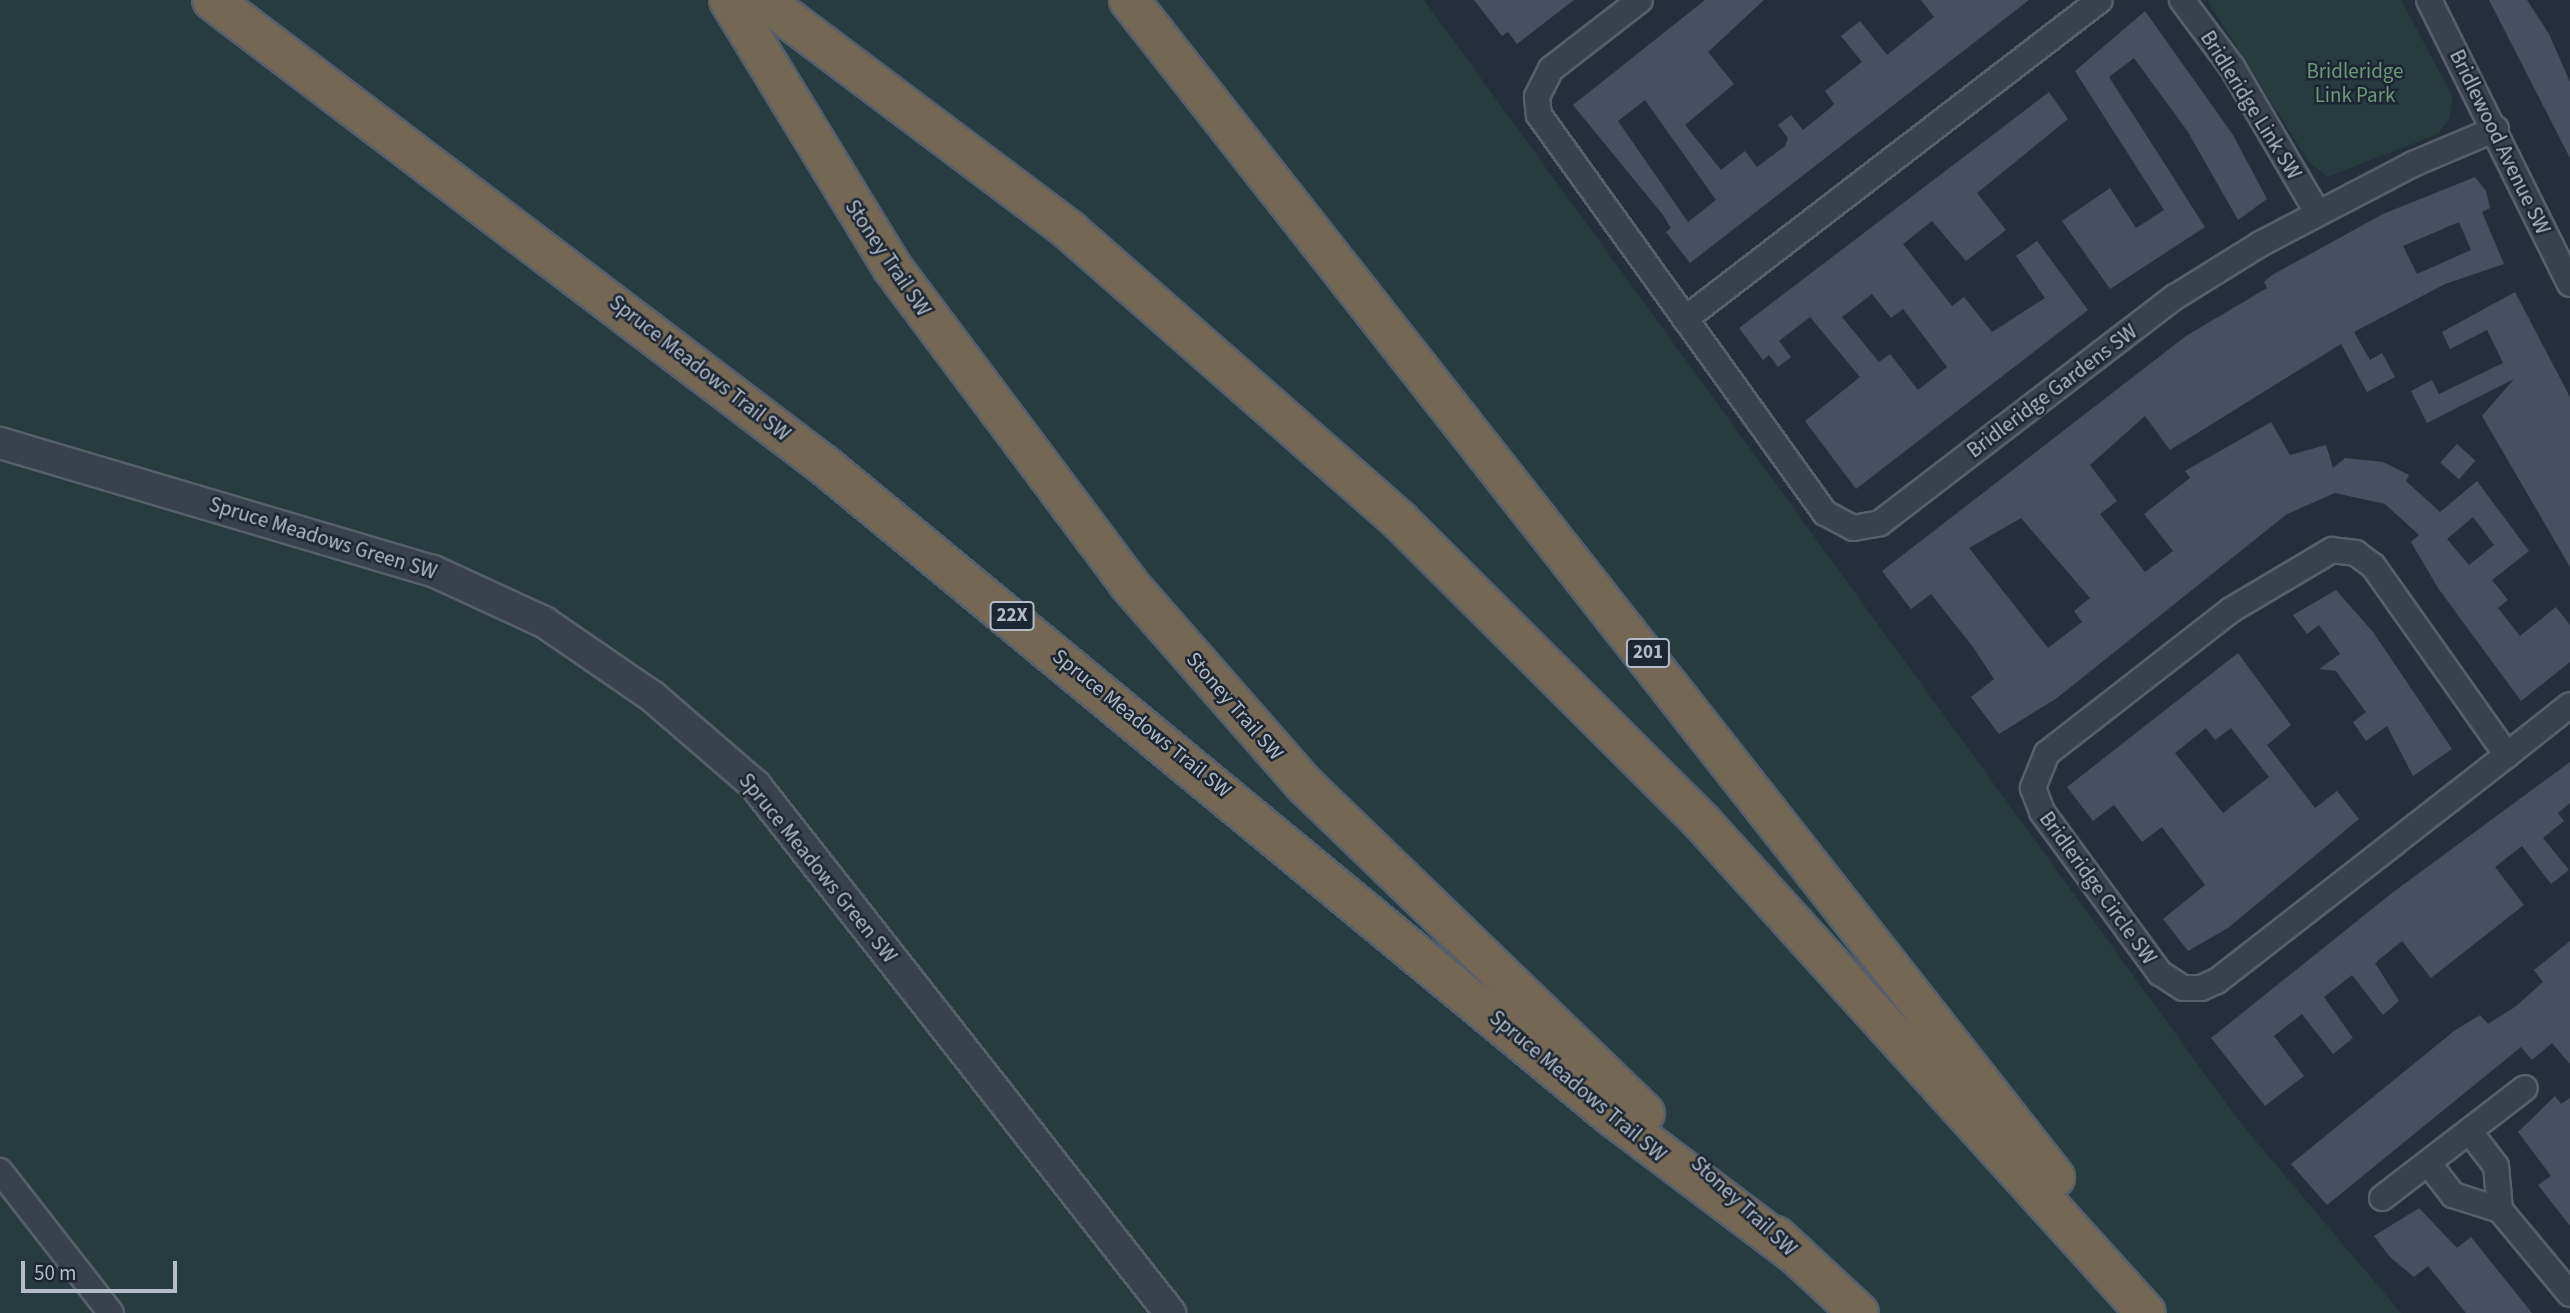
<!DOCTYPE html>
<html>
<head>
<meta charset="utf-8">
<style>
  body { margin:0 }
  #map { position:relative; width:2570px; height:1313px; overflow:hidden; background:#242f3e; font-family:"Source Sans 3",sans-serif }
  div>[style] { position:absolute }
  .green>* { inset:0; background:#263c3f }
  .building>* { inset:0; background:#455162; transform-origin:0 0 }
  .roads { filter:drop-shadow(2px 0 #565f6c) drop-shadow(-2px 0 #565f6c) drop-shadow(0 2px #565f6c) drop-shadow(0 -2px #565f6c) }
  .minor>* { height:24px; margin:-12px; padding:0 12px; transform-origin:12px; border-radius:12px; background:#38414e }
  .tertiary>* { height:30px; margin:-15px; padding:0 15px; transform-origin:15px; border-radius:15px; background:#38414e }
  .motorway>* { height:38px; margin:-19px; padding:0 19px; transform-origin:19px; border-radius:19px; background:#746855 }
  span { translate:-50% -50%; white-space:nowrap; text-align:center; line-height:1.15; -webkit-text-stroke:5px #1d2633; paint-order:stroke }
  .shield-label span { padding:2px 5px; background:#1d2633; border:2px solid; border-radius:5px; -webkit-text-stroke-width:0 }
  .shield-label { font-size:19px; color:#b4bcc9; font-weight:700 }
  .park-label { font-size:21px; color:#6b9a76 }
  .street-label { font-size:21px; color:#b4bcc9 }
  .scale { position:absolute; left:21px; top:1261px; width:156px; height:32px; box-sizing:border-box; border:4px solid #b4bcc9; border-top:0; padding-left:9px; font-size:21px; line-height:24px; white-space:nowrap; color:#b4bcc9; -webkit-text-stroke:5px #1d2633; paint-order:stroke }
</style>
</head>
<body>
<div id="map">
  <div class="green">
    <div style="clip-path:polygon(0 0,1424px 0,2239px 1121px,2401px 1313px,0 1313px)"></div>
    <div style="clip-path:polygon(2207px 0,2401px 0,2453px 97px,2449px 119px,2438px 134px,2327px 177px,2309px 162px)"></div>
  </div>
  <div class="building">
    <div style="clip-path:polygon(1474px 0,1574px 0,1517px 44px,1508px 32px,1502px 36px)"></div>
    <div style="clip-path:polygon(evenodd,1705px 0,1764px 0,1708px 52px,1734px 84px,1685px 125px,1721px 170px,1745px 151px,1757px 167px,1785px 146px,1788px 138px,1778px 125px,1791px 115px,1803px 130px,1829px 109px,1834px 104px,1825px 91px,1862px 62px,1841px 36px,1860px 21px,1887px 55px,1934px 17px,1921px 0,2029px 0,1690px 263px,1666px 232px,1671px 228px,1663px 215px,1573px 105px,1705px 0,1645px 100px,1716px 200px,1688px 222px,1618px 121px,1645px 100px)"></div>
    <div style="clip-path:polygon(2489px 0,2527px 0,2549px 34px,2570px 82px,2570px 158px)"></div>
    <div style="clip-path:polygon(2145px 11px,2233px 135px,2267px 199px,2238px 220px,2188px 132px,2134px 58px,2109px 77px,2205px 227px,2110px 289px,2062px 221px,2110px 188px,2136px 228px,2164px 210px,2075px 71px)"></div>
    <div style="clip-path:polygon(evenodd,2049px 92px,2068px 119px,1977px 193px,2006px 230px,1966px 261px,1932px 221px,1903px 244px,1952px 306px,1964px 297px,1992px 332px,2045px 298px,2016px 256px,2037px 241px,2088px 310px,1856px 489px,1805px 421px,1860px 377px,1810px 317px,1779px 341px,1791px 357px,1778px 367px,1769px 355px,1763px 360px,1739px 328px,2049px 92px,1872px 294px,1891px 318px,1903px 309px,1947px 367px,1918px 390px,1890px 354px,1879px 362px,1842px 317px,1872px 294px)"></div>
    <div style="clip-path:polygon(evenodd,2475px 177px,2486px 191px,2490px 208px,2482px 212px,2504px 264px,2445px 284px,2354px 332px,2370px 360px,2382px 353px,2395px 377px,2367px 392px,2341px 344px,2170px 450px,2145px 416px,2090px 465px,2117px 501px,2100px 514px,2145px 572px,2173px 551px,2144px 514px,2190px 478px,2185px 471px,2271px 422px,2290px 455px,2326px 445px,2333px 468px,2345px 458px,2383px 462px,2409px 475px,2406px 481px,2440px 512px,2477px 481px,2529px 551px,2492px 580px,2508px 600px,2498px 608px,2520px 636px,2556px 607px,2570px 625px,2570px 662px,2521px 701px,2438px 588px,2411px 542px,2419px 535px,2385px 504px,2335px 493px,2287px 514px,2057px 698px,1999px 734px,1971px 697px,1994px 679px,1973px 647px,1931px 594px,1911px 609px,1882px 571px,2186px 336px,2267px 288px,2264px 282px,2272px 275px,2383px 214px,2475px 177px,2459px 222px,2471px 250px,2417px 274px,2403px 246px,2459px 222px,2475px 177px,2473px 517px,2494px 545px,2469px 565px,2447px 539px,2473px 517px,2475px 177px,2021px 518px,2090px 598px,2074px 611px,2082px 622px,2048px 648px,1969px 548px,2021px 518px)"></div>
    <div style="clip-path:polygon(2515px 292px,2570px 397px,2570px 567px,2482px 416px,2514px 379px,2427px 423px,2411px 391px,2432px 380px,2439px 394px,2503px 363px,2487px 330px,2450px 349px,2442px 332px)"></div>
    <div style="left:2457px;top:444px;width:25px;height:25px;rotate:42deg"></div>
    <div style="clip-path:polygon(2336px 590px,2373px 632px,2452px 749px,2413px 776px,2387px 726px,2366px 741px,2353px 722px,2366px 712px,2336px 671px,2319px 669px,2340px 654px,2319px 625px,2307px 634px,2293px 615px)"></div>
    <div style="clip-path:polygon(evenodd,2238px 653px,2291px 725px,2267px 745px,2315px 808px,2337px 791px,2359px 819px,2228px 928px,2188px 951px,2163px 919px,2205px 885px,2162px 827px,2142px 842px,2114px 805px,2093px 821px,2067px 787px,2238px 653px,2206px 728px,2215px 740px,2231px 728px,2269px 777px,2223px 813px,2175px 753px,2206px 728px)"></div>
    <div style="clip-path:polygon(2570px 762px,2570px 803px,2558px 813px,2564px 821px,2543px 838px,2569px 870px,2551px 884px,2522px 846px,2495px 867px,2524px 905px,2431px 978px,2402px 941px,2375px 963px,2399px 1001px,2383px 1015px,2352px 975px,2324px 997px,2353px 1038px,2333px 1054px,2302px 1014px,2274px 1036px,2304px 1076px,2265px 1106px,2211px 1038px,2392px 893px)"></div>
    <div style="clip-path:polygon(2570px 941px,2570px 1064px,2552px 1043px,2532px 1060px,2521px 1047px,2327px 1205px,2291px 1164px,2454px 1031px,2480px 1015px,2488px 1024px,2515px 1007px,2543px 982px,2534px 970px)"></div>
    <div style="clip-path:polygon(2555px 1096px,2561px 1104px,2570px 1098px,2570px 1226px,2538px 1185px,2551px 1176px,2518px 1132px)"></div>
    <div style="clip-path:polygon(2419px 1208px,2457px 1248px,2471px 1237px,2532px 1313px,2466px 1313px,2428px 1266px,2414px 1277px,2390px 1257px,2374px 1236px)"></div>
  </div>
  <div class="roads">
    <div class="minor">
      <div style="left:1640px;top:0;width:113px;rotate:142.2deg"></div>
      <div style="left:1551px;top:69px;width:31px;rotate:117deg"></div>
      <div style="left:1537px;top:97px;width:18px;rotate:84deg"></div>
      <div style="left:1539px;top:115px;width:490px;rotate:54.3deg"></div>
      <div style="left:1825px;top:513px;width:32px;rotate:28deg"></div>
      <div style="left:1853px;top:528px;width:27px;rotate:-10deg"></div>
      <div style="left:1880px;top:523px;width:372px;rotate:-37.5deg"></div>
      <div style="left:2175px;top:297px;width:100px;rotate:-31.9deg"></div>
      <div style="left:2260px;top:244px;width:173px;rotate:-27.6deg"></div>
      <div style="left:2413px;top:164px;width:90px;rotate:-22.9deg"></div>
      <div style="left:2182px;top:0;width:84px;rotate:53.3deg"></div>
      <div style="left:2232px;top:67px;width:168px;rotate:59.6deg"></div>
      <div style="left:2429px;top:0;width:317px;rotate:63.6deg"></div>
      <div style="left:1685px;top:319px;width:523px;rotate:-37.55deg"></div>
      <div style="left:2507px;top:755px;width:232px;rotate:-125.3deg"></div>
      <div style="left:2373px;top:566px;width:21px;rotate:-143deg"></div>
      <div style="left:2356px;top:553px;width:24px;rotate:-173deg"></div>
      <div style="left:2332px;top:550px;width:117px;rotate:149.3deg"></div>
      <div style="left:2231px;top:610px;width:233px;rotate:142.1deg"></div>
      <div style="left:2047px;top:753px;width:38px;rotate:112deg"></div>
      <div style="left:2033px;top:788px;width:26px;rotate:69deg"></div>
      <div style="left:2042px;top:812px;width:200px;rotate:53.8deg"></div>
      <div style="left:2160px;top:973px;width:27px;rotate:33deg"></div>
      <div style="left:2183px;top:988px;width:18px"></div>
      <div style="left:2201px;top:988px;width:17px;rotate:-24deg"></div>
      <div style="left:2217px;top:981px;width:224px;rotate:-37.9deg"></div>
      <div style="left:2394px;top:843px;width:143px;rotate:-37.9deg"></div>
      <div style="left:2507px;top:755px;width:80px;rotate:-38.4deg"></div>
      <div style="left:2428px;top:1163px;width:41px;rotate:52deg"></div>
      <div style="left:2453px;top:1195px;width:49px;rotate:17.7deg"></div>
      <div style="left:2500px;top:1210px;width:44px;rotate:-95.2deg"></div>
      <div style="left:2496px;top:1166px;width:44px;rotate:-127.6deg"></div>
      <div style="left:0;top:1171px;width:180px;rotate:52deg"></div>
      <div style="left:2382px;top:1198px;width:180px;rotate:-37.6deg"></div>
      <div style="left:2500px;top:1210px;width:109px;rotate:50.2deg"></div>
    </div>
    <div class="tertiary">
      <div style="left:0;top:443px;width:452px;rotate:16.5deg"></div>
      <div style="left:433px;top:571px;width:122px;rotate:24.7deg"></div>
      <div style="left:544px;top:622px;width:132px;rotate:34.5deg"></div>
      <div style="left:653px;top:697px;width:135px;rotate:40.8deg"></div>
      <div style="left:755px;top:785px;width:672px;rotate:51.83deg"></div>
    </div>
    <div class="motorway">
      <div style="left:212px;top:0;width:769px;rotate:37.23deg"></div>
      <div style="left:824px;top:465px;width:1022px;rotate:39.56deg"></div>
      <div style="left:1612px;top:1116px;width:229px;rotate:37deg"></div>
      <div style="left:729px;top:0;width:313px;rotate:58.6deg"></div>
      <div style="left:892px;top:267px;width:394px;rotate:53.2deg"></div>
      <div style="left:1128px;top:583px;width:270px;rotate:48.8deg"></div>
      <div style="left:1306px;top:786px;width:471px;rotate:44deg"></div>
      <div style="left:763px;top:0;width:383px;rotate:36.9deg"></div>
      <div style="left:1069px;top:230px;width:441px;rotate:41.3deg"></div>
      <div style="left:1400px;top:521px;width:425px;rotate:44.9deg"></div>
      <div style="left:1701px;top:821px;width:663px;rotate:47.87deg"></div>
      <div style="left:1129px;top:0;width:1498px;rotate:51.81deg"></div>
      <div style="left:1776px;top:1236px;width:113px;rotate:42.9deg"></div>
    </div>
  </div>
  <div class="shield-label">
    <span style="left:1012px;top:616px">22X</span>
    <span style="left:1648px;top:653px">201</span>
  </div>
  <div class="park-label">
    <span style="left:2355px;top:83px">Bridleridge<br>Link Park</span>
  </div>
  <div class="street-label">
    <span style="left:2251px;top:105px;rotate:58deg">Bridleridge Link SW</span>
    <span style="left:2500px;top:142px;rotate:64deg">Bridlewood Avenue SW</span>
    <span style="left:888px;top:258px;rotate:56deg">Stoney Trail SW</span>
    <span style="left:700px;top:368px;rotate:38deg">Spruce Meadows Trail SW</span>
    <span style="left:2052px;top:391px;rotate:-37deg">Bridleridge Gardens SW</span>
    <span style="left:323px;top:538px;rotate:17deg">Spruce Meadows Green SW</span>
    <span style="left:1235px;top:706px;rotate:49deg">Stoney Trail SW</span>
    <span style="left:1142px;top:723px;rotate:39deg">Spruce Meadows Trail SW</span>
    <span style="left:818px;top:868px;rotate:51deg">Spruce Meadows Green SW</span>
    <span style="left:2098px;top:888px;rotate:54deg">Bridleridge Circle SW</span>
    <span style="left:1578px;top:1086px;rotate:40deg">Spruce Meadows Trail SW</span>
    <span style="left:1744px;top:1206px;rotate:43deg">Stoney Trail SW</span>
  </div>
  <div class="scale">50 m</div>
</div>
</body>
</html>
